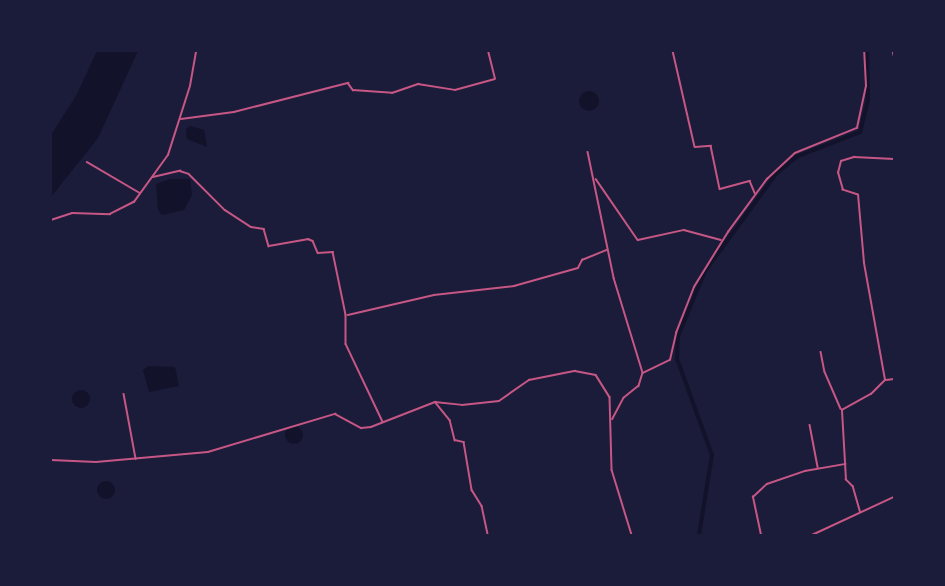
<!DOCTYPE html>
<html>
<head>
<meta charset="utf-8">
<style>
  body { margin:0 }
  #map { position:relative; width:945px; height:586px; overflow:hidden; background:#1b1b3a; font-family:"Exo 2",sans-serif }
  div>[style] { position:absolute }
  .water>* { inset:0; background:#12122b }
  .round { border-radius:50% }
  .canal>* { height:4px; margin:-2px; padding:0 2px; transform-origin:2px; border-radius:2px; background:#12122b }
  .minor>* { height:1.5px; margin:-0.75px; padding:0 0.75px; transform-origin:0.75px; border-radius:0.75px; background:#c65784 }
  span { translate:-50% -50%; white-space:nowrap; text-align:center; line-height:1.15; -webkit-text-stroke:4.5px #1b1b3a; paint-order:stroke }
  .frame { position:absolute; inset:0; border:52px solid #1b1b3a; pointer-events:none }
</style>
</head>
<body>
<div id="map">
  <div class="water">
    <div style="clip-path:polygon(97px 51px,138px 51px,98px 138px,51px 197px,51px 135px,76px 96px)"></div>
    <div class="round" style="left:579px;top:91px;width:20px;height:20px"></div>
    <div style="clip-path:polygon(190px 126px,204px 130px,207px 147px,187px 139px,186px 129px)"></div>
    <div style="clip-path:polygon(170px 179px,190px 179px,192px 195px,184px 210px,162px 215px,158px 210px,156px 184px)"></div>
    <div style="clip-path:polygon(148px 366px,175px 367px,179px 386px,149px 392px,143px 370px)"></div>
    <div class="round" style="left:72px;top:390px;width:18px;height:18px"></div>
    <div class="round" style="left:285px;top:426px;width:18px;height:18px"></div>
    <div class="round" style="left:97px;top:481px;width:18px;height:18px"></div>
  </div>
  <div class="canal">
    <div style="left:699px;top:535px;width:81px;rotate:-80.8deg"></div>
    <div style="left:712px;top:455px;width:102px;rotate:-110deg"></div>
    <div style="left:677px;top:359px;width:23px;rotate:-88deg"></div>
    <div style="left:678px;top:336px;width:70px;rotate:-67.4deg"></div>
    <div style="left:705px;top:271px;width:120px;rotate:-53.8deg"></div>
    <div style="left:776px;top:174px;width:26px;rotate:-40deg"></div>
    <div style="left:796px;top:157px;width:69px;rotate:-21.3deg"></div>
    <div style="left:860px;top:132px;width:32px;rotate:-76deg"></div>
    <div style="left:868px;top:101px;width:50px;rotate:-91.1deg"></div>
  </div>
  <div class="minor">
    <div style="left:673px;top:51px;width:98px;rotate:77.1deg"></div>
    <div style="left:695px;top:147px;width:16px;rotate:-4deg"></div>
    <div style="left:711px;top:146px;width:44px;rotate:78.2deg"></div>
    <div style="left:720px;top:189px;width:31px;rotate:-15deg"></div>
    <div style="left:750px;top:181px;width:13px;rotate:67deg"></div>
    <div style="left:893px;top:51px;width:4px;rotate:76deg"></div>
    <div style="left:181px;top:119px;width:53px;rotate:-7.5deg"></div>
    <div style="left:234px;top:112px;width:118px;rotate:-14.3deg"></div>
    <div style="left:348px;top:83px;width:9px;rotate:54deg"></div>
    <div style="left:353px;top:90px;width:39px;rotate:4deg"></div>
    <div style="left:392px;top:93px;width:28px;rotate:-19deg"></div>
    <div style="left:418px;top:84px;width:37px;rotate:9deg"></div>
    <div style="left:455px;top:90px;width:41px;rotate:-15.4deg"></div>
    <div style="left:495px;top:79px;width:29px;rotate:-104deg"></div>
    <div style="left:588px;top:152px;width:129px;rotate:78.3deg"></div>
    <div style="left:614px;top:278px;width:99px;rotate:73deg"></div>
    <div style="left:643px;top:373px;width:14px;rotate:107deg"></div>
    <div style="left:639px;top:386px;width:19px;rotate:141deg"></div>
    <div style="left:624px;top:398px;width:24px;rotate:118deg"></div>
    <div style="left:87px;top:162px;width:61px;rotate:30.3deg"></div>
    <div style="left:153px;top:177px;width:28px;rotate:-13deg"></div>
    <div style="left:180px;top:171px;width:9px;rotate:18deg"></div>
    <div style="left:189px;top:174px;width:51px;rotate:45deg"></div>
    <div style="left:225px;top:210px;width:31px;rotate:33deg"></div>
    <div style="left:251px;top:227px;width:13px;rotate:9deg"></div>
    <div style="left:264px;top:229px;width:18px;rotate:74deg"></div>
    <div style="left:269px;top:246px;width:40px;rotate:-10deg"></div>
    <div style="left:308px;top:239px;width:5px;rotate:22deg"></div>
    <div style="left:313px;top:241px;width:13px;rotate:67deg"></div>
    <div style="left:318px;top:253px;width:15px;rotate:-4deg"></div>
    <div style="left:333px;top:252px;width:64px;rotate:78.3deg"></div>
    <div style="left:346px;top:315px;width:29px;rotate:90deg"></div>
    <div style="left:346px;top:344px;width:86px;rotate:64.6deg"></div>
    <div style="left:596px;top:179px;width:74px;rotate:55.5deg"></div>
    <div style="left:638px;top:240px;width:47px;rotate:-12.3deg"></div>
    <div style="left:684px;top:230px;width:38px;rotate:15deg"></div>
    <div style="left:51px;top:220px;width:22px;rotate:-18deg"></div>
    <div style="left:72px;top:213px;width:38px;rotate:2deg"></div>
    <div style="left:110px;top:214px;width:27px;rotate:-27deg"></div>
    <div style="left:134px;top:202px;width:58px;rotate:-54.1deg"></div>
    <div style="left:168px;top:155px;width:72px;rotate:-72.3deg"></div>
    <div style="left:190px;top:86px;width:36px;rotate:-80deg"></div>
    <div style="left:348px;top:315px;width:88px;rotate:-13.1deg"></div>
    <div style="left:434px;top:295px;width:81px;rotate:-6.4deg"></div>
    <div style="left:514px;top:286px;width:66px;rotate:-15.7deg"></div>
    <div style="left:578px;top:268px;width:9px;rotate:-63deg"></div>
    <div style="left:582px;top:260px;width:27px;rotate:-22deg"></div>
    <div style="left:821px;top:352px;width:20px;rotate:79deg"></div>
    <div style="left:825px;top:372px;width:40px;rotate:66.6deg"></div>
    <div style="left:643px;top:373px;width:30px;rotate:-26deg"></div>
    <div style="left:670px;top:360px;width:28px;rotate:-77deg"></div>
    <div style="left:676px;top:333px;width:49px;rotate:-68.6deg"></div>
    <div style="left:694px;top:287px;width:65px;rotate:-58.3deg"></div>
    <div style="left:728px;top:232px;width:66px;rotate:-53.7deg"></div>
    <div style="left:767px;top:179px;width:38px;rotate:-43deg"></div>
    <div style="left:795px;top:153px;width:67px;rotate:-22deg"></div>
    <div style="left:857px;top:128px;width:43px;rotate:-77.9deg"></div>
    <div style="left:866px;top:86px;width:35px;rotate:-93deg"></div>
    <div style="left:886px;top:380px;width:8px;rotate:-7deg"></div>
    <div style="left:124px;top:394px;width:66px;rotate:79.5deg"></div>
    <div style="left:436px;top:403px;width:22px;rotate:51deg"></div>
    <div style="left:450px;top:420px;width:21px;rotate:76deg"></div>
    <div style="left:455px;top:440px;width:9px;rotate:13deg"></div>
    <div style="left:464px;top:442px;width:49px;rotate:80.5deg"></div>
    <div style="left:472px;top:490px;width:19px;rotate:58deg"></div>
    <div style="left:482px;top:506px;width:30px;rotate:78deg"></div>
    <div style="left:810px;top:425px;width:43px;rotate:79.2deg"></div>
    <div style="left:51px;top:460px;width:45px;rotate:2.5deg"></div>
    <div style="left:96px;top:462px;width:112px;rotate:-5.1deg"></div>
    <div style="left:208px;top:452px;width:133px;rotate:-16.7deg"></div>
    <div style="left:335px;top:414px;width:30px;rotate:28deg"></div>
    <div style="left:361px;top:428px;width:10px;rotate:-6deg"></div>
    <div style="left:371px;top:427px;width:69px;rotate:-21.3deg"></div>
    <div style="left:435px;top:402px;width:27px;rotate:6deg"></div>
    <div style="left:462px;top:405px;width:37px;rotate:-6deg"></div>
    <div style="left:499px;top:401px;width:37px;rotate:-35deg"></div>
    <div style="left:529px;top:380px;width:47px;rotate:-11.1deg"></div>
    <div style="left:575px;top:371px;width:21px;rotate:11deg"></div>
    <div style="left:596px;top:375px;width:26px;rotate:58deg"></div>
    <div style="left:610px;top:397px;width:73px;rotate:88.4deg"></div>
    <div style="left:612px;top:470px;width:68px;rotate:72.9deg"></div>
    <div style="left:860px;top:512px;width:26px;rotate:-106deg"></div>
    <div style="left:853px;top:487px;width:10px;rotate:-135deg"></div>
    <div style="left:846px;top:480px;width:70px;rotate:-93.3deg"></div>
    <div style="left:842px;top:410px;width:33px;rotate:-29deg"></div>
    <div style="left:871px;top:394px;width:20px;rotate:-45deg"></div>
    <div style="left:885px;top:380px;width:119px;rotate:-100.2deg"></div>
    <div style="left:864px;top:263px;width:68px;rotate:-95deg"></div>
    <div style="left:858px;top:195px;width:16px;rotate:-162deg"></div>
    <div style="left:843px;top:190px;width:18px;rotate:-106deg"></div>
    <div style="left:838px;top:173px;width:12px;rotate:-76deg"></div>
    <div style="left:841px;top:161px;width:14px;rotate:-17deg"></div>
    <div style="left:854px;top:157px;width:40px;rotate:2.9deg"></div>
    <div style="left:761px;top:535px;width:39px;rotate:-102deg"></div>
    <div style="left:753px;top:497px;width:19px;rotate:-43deg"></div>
    <div style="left:767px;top:484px;width:40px;rotate:-18.9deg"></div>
    <div style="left:805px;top:471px;width:41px;rotate:-9.9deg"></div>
    <div style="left:812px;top:535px;width:90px;rotate:-24.9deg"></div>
  </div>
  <div class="frame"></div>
</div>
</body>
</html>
